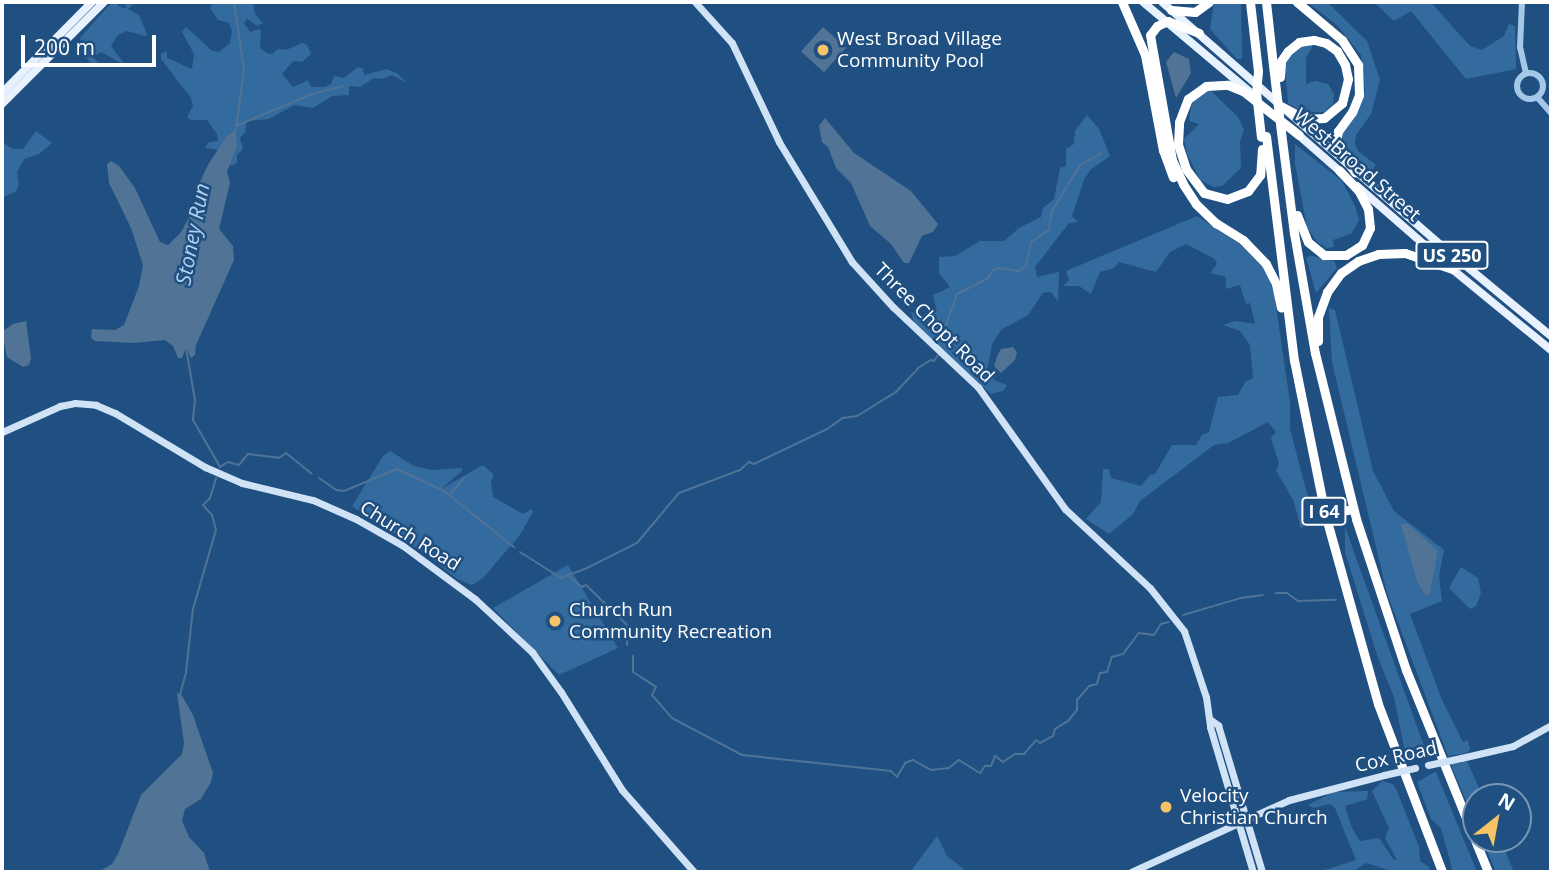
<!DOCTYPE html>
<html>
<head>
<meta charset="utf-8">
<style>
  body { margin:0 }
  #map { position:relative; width:1553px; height:874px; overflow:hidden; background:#205081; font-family:"Open Sans",sans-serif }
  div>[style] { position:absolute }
  .green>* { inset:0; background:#346b9f }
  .water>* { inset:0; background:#507396; transform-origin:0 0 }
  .stream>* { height:2px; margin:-1px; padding:0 1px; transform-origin:1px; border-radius:1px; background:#507396 }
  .tertiary>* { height:6px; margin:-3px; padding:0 3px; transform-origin:3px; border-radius:3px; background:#a6c8e8 }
  .tertiary>.ring { margin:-3px; padding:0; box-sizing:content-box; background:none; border:6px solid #a6c8e8; border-radius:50% }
  .secondary>* { height:7px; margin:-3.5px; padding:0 3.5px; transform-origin:3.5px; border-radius:3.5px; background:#d0e3f6 }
  .primary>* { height:8px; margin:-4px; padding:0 4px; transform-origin:4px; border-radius:4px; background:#e8f2fe }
  .motorway>* { height:9px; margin:-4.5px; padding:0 4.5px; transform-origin:4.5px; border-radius:4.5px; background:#fff }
  .secondary-bridge>* { height:7px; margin:-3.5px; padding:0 3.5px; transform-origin:3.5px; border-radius:3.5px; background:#d0e3f6 }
  .motorway-bridge>* { height:9px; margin:-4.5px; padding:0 4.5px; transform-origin:4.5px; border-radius:4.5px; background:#fff }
  .dots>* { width:19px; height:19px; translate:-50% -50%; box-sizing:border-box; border:4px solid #205081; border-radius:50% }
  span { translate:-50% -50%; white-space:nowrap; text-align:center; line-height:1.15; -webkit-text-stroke:5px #205081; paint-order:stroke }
  .shield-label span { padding:2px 5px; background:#205081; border:2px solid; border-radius:5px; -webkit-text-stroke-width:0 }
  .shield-label { font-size:18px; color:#fff; font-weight:700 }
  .poi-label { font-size:19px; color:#fff }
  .left { translate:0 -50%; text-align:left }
  .street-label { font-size:19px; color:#fff }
  .water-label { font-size:21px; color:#b1d2f0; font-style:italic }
  .frame { position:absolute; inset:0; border:4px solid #fff; pointer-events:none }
  .north { position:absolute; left:1462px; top:783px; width:70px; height:70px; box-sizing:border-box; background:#205081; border:2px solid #7996b3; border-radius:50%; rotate:31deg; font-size:19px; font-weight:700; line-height:28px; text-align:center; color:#fff }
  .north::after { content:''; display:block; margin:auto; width:24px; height:32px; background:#f6c366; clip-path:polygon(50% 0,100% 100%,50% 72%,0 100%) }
  .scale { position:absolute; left:21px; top:35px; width:135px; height:32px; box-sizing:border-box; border:4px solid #fff; border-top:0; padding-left:9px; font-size:21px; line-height:24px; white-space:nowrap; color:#fff; -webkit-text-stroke:5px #205081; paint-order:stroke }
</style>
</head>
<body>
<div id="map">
  <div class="green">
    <div style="clip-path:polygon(112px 2px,118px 2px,118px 6px,127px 9px,124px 2px,136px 2px,128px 9px,139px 15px,147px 34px,145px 36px,127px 31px,118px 35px,111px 46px,125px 65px,101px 52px,93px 57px,98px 62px,96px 67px,87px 59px,80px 38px)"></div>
    <div style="clip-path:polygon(213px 2px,253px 2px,255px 14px,263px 23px,257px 26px,247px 19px,244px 23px,250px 32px,259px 29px,261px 31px,260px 48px,267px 53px,272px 54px,278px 49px,286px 50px,302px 43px,307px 45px,311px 54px,302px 62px,293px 61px,282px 74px,293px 87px,308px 80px,311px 87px,325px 87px,331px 84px,334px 76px,344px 78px,358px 67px,363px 69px,364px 75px,387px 69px,398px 74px,407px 83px,392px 75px,382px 79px,374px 78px,360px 87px,349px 86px,349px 95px,332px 96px,313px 108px,294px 105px,269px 119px,247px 121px,245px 132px,240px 138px,243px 149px,237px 155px,237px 163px,231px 166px,221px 150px,205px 148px,209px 142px,218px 141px,217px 134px,207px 120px,191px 120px,187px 117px,193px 106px,191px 98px,161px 59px,161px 54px,167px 51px,167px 58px,192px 69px,194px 54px,182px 32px,186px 27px,211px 50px,219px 52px,230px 43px,232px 31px,229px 23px,218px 20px,210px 8px)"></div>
    <div style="clip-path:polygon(1214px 2px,1241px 2px,1242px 59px,1237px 59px,1210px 29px)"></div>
    <div style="clip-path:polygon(1307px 2px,1327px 2px,1367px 41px,1380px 80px,1371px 114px,1356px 135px,1355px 144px,1358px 151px,1376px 165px,1369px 174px,1348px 157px,1339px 137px,1342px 129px,1358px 108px,1365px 92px,1361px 55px,1337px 25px)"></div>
    <div style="clip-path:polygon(1374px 2px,1436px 2px,1433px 5px,1470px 46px,1482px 50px,1504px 36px,1509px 24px,1515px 26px,1516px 69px,1466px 79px,1411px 11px,1394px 21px)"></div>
    <div style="clip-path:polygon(1313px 45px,1306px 58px,1306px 84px,1315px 81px,1328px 84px,1334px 94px,1333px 104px,1324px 112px,1302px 112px,1288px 103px,1285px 68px,1290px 56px,1299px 47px)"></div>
    <div style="clip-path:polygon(1209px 89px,1238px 117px,1244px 130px,1240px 141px,1241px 168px,1222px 186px,1214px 187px,1200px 180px,1187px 154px,1184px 139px,1199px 124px,1189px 121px,1191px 106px,1196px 96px)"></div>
    <div style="clip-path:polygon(1087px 115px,1099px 129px,1110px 156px,1090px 170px,1084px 180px,1072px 216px,1078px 222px,1069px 223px,1035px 267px,1037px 277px,1059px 272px,1058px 302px,1051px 292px,1043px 293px,1028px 315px,1002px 329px,992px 344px,987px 371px,996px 381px,1007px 385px,1003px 391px,991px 394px,914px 323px,911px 312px,930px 318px,936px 308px,933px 295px,950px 287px,939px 273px,939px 257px,955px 256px,980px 241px,1004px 241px,1019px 228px,1041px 217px,1043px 208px,1054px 199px,1060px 168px,1066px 166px,1066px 149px,1074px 144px,1075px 131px)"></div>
    <div style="clip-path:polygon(36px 131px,52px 143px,39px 154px,24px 159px,17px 172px,19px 185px,16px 191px,2px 198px,2px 142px,13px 149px,23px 149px)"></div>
    <div style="clip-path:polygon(1295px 144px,1342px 181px,1355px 206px,1359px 220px,1351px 234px,1333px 240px,1334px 247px,1327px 248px,1317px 242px,1307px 227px,1295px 164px)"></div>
    <div style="clip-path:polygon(1197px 216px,1241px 245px,1262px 265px,1269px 279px,1274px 293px,1290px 402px,1290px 429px,1313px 516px,1301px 529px,1294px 502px,1276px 470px,1279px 464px,1271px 438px,1276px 432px,1268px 422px,1228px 443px,1214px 445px,1140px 501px,1133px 514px,1109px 534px,1086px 519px,1101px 502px,1103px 469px,1109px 469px,1111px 478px,1141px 486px,1150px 475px,1155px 474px,1172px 445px,1196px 445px,1202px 435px,1209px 432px,1218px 397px,1238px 395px,1245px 382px,1253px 378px,1250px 345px,1240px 331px,1223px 325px,1235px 321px,1255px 324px,1250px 303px,1246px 304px,1240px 285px,1226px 289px,1226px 277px,1210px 273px,1217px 264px,1215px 259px,1186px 244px,1170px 252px,1156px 272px,1119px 262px,1114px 268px,1100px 272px,1091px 294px,1079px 286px,1063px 286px,1069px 280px,1066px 271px)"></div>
    <div style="clip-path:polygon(1313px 256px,1334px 261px,1337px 268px,1316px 293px,1306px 257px)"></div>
    <div style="clip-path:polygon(evenodd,1329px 308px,1335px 310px,1373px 471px,1394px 511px,1444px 550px,1439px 576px,1442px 601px,1410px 614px,1442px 700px,1463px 742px,1468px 740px,1470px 749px,1467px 753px,1448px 756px,1387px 593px,1332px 362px,1329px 308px,1402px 524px,1438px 551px,1430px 595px,1425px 595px,1417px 582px,1402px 524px)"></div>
    <div style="clip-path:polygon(390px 451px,414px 466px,432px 470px,462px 468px,462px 471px,441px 489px,483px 465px,494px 475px,491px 481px,493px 497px,523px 514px,531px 509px,533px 512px,520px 535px,483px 578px,472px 585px,457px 579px,427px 555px,352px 506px,383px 456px)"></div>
    <div style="clip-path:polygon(1345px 527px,1428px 757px,1406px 757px,1394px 697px,1377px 655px,1345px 552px)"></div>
    <div style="clip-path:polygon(568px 565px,618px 648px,559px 675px,493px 608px)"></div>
    <div style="clip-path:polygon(1461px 567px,1478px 578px,1481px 593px,1476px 606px,1470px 609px,1449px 588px)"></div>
    <div style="clip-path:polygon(1467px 761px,1483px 797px,1476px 797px,1476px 824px,1450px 763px)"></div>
    <div style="clip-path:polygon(1435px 772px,1436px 772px,1477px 872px,1453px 872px,1441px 828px,1431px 819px,1417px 782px)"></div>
    <div style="clip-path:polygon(1382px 781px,1393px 784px,1397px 791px,1419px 847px,1420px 861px,1429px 867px,1430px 872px,1395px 872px,1366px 863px,1354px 871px,1318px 872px,1356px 860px,1335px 808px,1330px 804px,1314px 808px,1308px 805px,1334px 792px,1368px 791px,1367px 799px,1345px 806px,1352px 828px,1360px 841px,1379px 838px,1393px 859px,1397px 860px,1385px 838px,1389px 828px,1372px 791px)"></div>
    <div style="clip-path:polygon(937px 836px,947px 856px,964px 869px,962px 872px,910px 872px)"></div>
    <div style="clip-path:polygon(1482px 839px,1500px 839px,1514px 872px,1496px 872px)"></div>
  </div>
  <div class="water">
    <div style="left:823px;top:27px;width:31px;height:33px;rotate:42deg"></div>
    <div style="clip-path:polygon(1174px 52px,1189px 59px,1191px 73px,1176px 98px,1166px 62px)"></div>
    <div style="clip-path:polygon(825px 118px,854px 153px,911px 191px,938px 224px,933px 232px,922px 236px,909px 263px,904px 263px,891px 244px,870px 226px,851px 183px,836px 168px,828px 147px,822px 142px,819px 126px)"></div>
    <div style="clip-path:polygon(236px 129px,237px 146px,227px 172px,230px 183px,219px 229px,233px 246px,234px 260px,196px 345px,195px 355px,191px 358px,186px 347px,182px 358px,178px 358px,173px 346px,165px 340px,133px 343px,95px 341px,91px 338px,92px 329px,115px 330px,124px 325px,139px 286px,143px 265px,131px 228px,109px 183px,107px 164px,111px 161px,119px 166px,135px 188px,160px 242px,168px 245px,181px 232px,192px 212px,198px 186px,209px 163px,227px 136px)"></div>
    <div style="clip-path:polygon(26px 321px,31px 358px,29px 365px,23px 367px,7px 357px,2px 332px,13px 324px)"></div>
    <div style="clip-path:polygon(1013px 347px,1017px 352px,1015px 360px,1001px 373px,994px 366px,997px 356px,1001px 349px)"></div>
    <div style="clip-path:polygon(1401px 524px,1408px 524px,1438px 551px,1430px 595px,1425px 595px,1417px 582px)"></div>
    <div style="clip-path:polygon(177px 693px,181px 694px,193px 715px,213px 773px,211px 782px,201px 799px,185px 809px,182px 821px,189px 837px,204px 853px,210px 872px,98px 872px,112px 864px,118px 854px,141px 795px,182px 754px,184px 743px)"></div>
  </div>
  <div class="stream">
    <div style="left:234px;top:2px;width:69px;rotate:81.6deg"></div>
    <div style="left:244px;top:70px;width:60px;rotate:97.7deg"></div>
    <div style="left:236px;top:126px;width:82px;rotate:-22.8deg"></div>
    <div style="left:312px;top:94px;width:32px;rotate:-14deg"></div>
    <div style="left:940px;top:342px;width:51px;rotate:-70.5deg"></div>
    <div style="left:957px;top:294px;width:35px;rotate:-27deg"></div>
    <div style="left:988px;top:278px;width:9px;rotate:-58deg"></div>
    <div style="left:993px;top:270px;width:6px;rotate:-18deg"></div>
    <div style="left:999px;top:268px;width:20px;rotate:9deg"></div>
    <div style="left:1019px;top:271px;width:9px;rotate:-36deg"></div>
    <div style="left:1026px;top:266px;width:25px;rotate:-78deg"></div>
    <div style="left:1031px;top:242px;width:22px;rotate:-34deg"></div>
    <div style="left:1049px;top:230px;width:19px;rotate:-81deg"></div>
    <div style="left:1052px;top:211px;width:54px;rotate:-58.7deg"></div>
    <div style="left:1080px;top:165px;width:25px;rotate:-29deg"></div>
    <div style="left:186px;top:348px;width:53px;rotate:80.2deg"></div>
    <div style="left:195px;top:400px;width:20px;rotate:96deg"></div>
    <div style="left:193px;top:420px;width:54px;rotate:60.1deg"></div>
    <div style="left:220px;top:467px;width:9px;rotate:-32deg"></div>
    <div style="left:228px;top:462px;width:11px;rotate:15deg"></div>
    <div style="left:239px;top:465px;width:14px;rotate:-51deg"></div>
    <div style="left:248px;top:454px;width:31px;rotate:7deg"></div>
    <div style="left:279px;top:458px;width:9px;rotate:-36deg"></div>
    <div style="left:286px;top:453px;width:33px;rotate:39deg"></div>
    <div style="left:319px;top:478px;width:21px;rotate:35deg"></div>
    <div style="left:336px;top:490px;width:8px;rotate:7deg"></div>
    <div style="left:344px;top:491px;width:57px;rotate:-22.5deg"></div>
    <div style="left:397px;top:469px;width:52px;rotate:25.1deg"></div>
    <div style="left:444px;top:491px;width:90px;rotate:38.7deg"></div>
    <div style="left:450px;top:495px;width:22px;rotate:-51deg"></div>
    <div style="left:520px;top:552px;width:49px;rotate:32.4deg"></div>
    <div style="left:561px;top:578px;width:28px;rotate:-21deg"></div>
    <div style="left:587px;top:568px;width:56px;rotate:-26.6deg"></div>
    <div style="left:637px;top:543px;width:65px;rotate:-50deg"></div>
    <div style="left:679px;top:493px;width:65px;rotate:-20.7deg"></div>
    <div style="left:740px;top:470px;width:12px;rotate:-42deg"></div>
    <div style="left:749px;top:462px;width:5px;rotate:22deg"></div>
    <div style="left:754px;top:464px;width:81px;rotate:-25.6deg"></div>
    <div style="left:827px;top:429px;width:19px;rotate:-35deg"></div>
    <div style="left:843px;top:418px;width:14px;rotate:-8deg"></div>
    <div style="left:857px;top:416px;width:46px;rotate:-31.6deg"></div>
    <div style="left:896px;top:392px;width:33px;rotate:-47deg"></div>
    <div style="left:918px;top:368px;width:15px;rotate:-32deg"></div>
    <div style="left:931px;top:360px;width:3px;rotate:18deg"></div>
    <div style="left:934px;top:361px;width:7px;rotate:-56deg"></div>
    <div style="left:570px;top:577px;width:16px;rotate:40deg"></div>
    <div style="left:582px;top:587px;width:4px;rotate:-27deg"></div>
    <div style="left:586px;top:585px;width:57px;rotate:44.3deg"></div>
    <div style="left:627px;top:625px;width:20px;rotate:90deg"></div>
    <div style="left:1276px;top:593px;width:11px"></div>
    <div style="left:1287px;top:593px;width:14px;rotate:36deg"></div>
    <div style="left:1298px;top:601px;width:38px;rotate:-2deg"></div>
    <div style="left:1183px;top:615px;width:60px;rotate:-16.3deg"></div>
    <div style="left:1241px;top:598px;width:22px;rotate:-8deg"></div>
    <div style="left:633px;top:656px;width:16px;rotate:90deg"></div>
    <div style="left:633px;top:672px;width:27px;rotate:33deg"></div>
    <div style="left:656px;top:687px;width:9px;rotate:117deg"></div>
    <div style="left:652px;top:695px;width:30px;rotate:49deg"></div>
    <div style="left:672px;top:718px;width:79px;rotate:27.9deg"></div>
    <div style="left:742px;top:755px;width:150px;rotate:6.1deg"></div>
    <div style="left:891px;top:771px;width:8px;rotate:45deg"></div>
    <div style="left:897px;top:777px;width:16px;rotate:-60deg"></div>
    <div style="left:905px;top:763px;width:9px;rotate:-21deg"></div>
    <div style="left:913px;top:760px;width:21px;rotate:29deg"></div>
    <div style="left:931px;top:770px;width:18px;rotate:-6deg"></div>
    <div style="left:949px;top:768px;width:13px;rotate:-39deg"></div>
    <div style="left:959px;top:760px;width:25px;rotate:32deg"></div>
    <div style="left:980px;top:773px;width:9px;rotate:-54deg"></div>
    <div style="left:985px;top:766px;width:6px"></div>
    <div style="left:991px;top:766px;width:11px;rotate:-68deg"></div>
    <div style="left:995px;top:756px;width:10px;rotate:37deg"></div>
    <div style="left:1003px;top:762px;width:14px;rotate:-34deg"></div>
    <div style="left:1015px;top:754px;width:9px"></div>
    <div style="left:1024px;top:754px;width:18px;rotate:-49deg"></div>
    <div style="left:1036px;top:740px;width:5px;rotate:37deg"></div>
    <div style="left:1040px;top:743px;width:15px;rotate:-28deg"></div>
    <div style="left:1053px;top:736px;width:7px;rotate:-74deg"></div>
    <div style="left:1055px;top:729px;width:15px;rotate:-32deg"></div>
    <div style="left:1068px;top:721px;width:14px;rotate:-51deg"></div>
    <div style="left:1077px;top:710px;width:10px;rotate:-90deg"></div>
    <div style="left:1077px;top:700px;width:18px;rotate:-49deg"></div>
    <div style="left:1089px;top:686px;width:8px;rotate:-14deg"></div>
    <div style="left:1097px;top:684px;width:11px;rotate:-75deg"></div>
    <div style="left:1100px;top:673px;width:7px;rotate:-8deg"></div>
    <div style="left:1107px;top:672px;width:16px;rotate:-72deg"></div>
    <div style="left:1112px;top:657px;width:11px;rotate:-15deg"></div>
    <div style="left:1123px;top:654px;width:26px;rotate:-53deg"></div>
    <div style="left:1139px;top:633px;width:15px;rotate:8deg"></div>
    <div style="left:1154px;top:635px;width:13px;rotate:-58deg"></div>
    <div style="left:1161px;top:624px;width:8px;rotate:-14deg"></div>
    <div style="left:180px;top:695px;width:24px;rotate:-75deg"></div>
    <div style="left:186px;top:672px;width:63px;rotate:-83.7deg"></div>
    <div style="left:193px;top:609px;width:82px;rotate:-73.8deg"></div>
    <div style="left:216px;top:530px;width:16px;rotate:-105deg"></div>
    <div style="left:212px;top:515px;width:13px;rotate:-132deg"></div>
    <div style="left:203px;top:505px;width:10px;rotate:-45deg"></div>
    <div style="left:210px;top:498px;width:21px;rotate:-73deg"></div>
  </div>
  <div class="tertiary">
    <div style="left:1522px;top:2px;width:45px;rotate:92.5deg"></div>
    <div style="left:1520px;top:47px;width:27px;rotate:77deg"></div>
    <div class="ring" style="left:1517px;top:73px;width:20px;height:20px"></div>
    <div style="left:1537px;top:97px;width:21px;rotate:49deg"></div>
  </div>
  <div class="secondary">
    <div style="left:695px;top:2px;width:55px;rotate:47.9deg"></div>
    <div style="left:732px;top:43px;width:110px;rotate:64.6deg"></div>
    <div style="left:779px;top:142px;width:140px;rotate:58.7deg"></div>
    <div style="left:852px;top:262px;width:61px;rotate:47.7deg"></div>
    <div style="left:893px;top:307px;width:117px;rotate:43.3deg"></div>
    <div style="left:978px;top:387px;width:150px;rotate:54.5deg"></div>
    <div style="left:1065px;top:509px;width:116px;rotate:42.9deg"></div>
    <div style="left:1150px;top:588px;width:55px;rotate:51.7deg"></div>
    <div style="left:1184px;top:631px;width:70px;rotate:71.6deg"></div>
    <div style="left:1206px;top:697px;width:30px;rotate:82deg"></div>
    <div style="left:1210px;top:727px;width:151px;rotate:73.5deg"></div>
    <div style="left:2px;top:432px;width:64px;rotate:-24.1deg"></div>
    <div style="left:60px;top:406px;width:15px;rotate:-11deg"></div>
    <div style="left:75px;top:403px;width:21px;rotate:5deg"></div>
    <div style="left:96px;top:405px;width:21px;rotate:23deg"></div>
    <div style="left:115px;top:413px;width:105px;rotate:31deg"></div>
    <div style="left:205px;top:467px;width:40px;rotate:23.4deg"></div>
    <div style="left:242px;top:483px;width:73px;rotate:13.5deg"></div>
    <div style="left:313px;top:500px;width:47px;rotate:23.8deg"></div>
    <div style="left:356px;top:519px;width:53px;rotate:29.5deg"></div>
    <div style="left:402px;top:545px;width:91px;rotate:36.5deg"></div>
    <div style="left:475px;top:599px;width:78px;rotate:42.9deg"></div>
    <div style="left:532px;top:652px;width:49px;rotate:54.1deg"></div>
    <div style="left:561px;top:692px;width:115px;rotate:58.1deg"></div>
    <div style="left:622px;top:790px;width:109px;rotate:48.7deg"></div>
    <div style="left:1211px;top:720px;width:9px;rotate:36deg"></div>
    <div style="left:1218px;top:725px;width:153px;rotate:73.3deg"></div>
    <div style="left:1461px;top:758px;width:53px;rotate:-13deg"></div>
    <div style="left:1513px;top:746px;width:43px;rotate:-28.9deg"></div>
    <div style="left:1131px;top:872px;width:174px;rotate:-24.5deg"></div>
    <div style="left:1289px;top:800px;width:98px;rotate:-14.7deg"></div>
  </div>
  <div class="primary">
    <div style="left:1143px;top:2px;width:140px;rotate:40.1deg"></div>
    <div style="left:1162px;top:2px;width:364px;rotate:41.1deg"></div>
    <div style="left:1436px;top:241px;width:149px;rotate:39.6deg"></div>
    <div style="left:2px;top:93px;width:128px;rotate:-45.3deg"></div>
    <div style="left:2px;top:104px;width:144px;rotate:-45deg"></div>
    <div style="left:1294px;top:131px;width:64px;rotate:41.2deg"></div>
    <div style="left:1357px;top:186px;width:126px;rotate:41.1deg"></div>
    <div style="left:1452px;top:269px;width:128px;rotate:39.3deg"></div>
  </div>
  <div class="motorway">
    <div style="left:1122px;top:2px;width:58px;rotate:66.5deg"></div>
    <div style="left:1145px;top:55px;width:97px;rotate:79.3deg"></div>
    <div style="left:1163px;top:150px;width:29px;rotate:70deg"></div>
    <div style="left:1250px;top:2px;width:69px;rotate:83.4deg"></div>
    <div style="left:1266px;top:2px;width:63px;rotate:83.7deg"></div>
    <div style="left:1297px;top:2px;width:59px;rotate:40.2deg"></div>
    <div style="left:1342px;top:40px;width:30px;rotate:57deg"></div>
    <div style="left:1358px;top:65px;width:30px;rotate:88deg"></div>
    <div style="left:1359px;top:95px;width:18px;rotate:112deg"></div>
    <div style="left:1352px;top:112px;width:24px;rotate:126deg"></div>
    <div style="left:1338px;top:131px;width:10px;rotate:101deg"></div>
    <div style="left:1336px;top:141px;width:8px;rotate:76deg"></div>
    <div style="left:1338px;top:149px;width:29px;rotate:54deg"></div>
    <div style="left:1171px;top:10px;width:24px;rotate:5deg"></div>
    <div style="left:1195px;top:12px;width:17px;rotate:-36deg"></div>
    <div style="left:1199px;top:33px;width:33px;rotate:-159deg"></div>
    <div style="left:1168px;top:21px;width:12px;rotate:156deg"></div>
    <div style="left:1157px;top:26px;width:11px;rotate:128deg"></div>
    <div style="left:1150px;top:35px;width:127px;rotate:80deg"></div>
    <div style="left:1172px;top:160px;width:26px;rotate:65deg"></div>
    <div style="left:1183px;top:184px;width:24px;rotate:57deg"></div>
    <div style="left:1196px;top:204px;width:28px;rotate:44deg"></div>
    <div style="left:1216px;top:223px;width:32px;rotate:32deg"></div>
    <div style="left:1243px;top:240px;width:33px;rotate:46deg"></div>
    <div style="left:1266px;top:264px;width:22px;rotate:63deg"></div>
    <div style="left:1276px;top:284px;width:24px;rotate:78deg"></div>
    <div style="left:1280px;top:77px;width:16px;rotate:-86deg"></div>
    <div style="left:1281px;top:61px;width:12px;rotate:-55deg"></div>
    <div style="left:1288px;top:51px;width:14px;rotate:-39deg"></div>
    <div style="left:1299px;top:42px;width:15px;rotate:-8deg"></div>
    <div style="left:1314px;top:40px;width:12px;rotate:14deg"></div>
    <div style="left:1326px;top:43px;width:14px;rotate:36deg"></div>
    <div style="left:1337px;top:51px;width:16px;rotate:60deg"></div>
    <div style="left:1345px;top:65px;width:14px;rotate:78deg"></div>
    <div style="left:1348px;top:79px;width:25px;rotate:104deg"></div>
    <div style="left:1342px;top:103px;width:23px;rotate:140deg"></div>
    <div style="left:1324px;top:118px;width:19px;rotate:177deg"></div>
    <div style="left:1305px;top:119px;width:26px;rotate:-152deg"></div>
    <div style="left:1281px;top:132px;width:102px;rotate:82.7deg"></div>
    <div style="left:1294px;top:233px;width:122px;rotate:80.1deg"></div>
    <div style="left:1315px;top:353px;width:171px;rotate:76.1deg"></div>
    <div style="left:1356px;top:519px;width:159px;rotate:71.7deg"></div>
    <div style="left:1406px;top:670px;width:218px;rotate:67.9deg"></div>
    <div style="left:1266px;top:136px;width:226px;rotate:82.9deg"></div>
    <div style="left:1294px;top:360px;width:157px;rotate:78.6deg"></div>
    <div style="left:1325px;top:514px;width:197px;rotate:74.4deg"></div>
    <div style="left:1378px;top:704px;width:180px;rotate:69.1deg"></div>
    <div style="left:1262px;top:149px;width:26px;rotate:94deg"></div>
    <div style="left:1260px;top:175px;width:20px;rotate:127deg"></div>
    <div style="left:1248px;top:191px;width:22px;rotate:159deg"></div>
    <div style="left:1227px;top:199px;width:24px;rotate:-165deg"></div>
    <div style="left:1204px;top:193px;width:30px;rotate:-127deg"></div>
    <div style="left:1186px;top:169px;width:26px;rotate:-108deg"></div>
    <div style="left:1178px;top:144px;width:22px;rotate:-87deg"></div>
    <div style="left:1179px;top:122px;width:25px;rotate:-69deg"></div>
    <div style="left:1188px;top:99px;width:22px;rotate:-36deg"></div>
    <div style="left:1206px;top:86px;width:22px;rotate:-3deg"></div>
    <div style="left:1228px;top:85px;width:16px;rotate:22deg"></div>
    <div style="left:1243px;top:91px;width:71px;rotate:38.2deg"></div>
    <div style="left:1297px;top:215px;width:29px;rotate:68deg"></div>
    <div style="left:1308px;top:242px;width:21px;rotate:39deg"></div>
    <div style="left:1324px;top:255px;width:22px"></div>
    <div style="left:1346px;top:255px;width:19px;rotate:-32deg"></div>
    <div style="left:1362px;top:245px;width:19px;rotate:-65deg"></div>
    <div style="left:1370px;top:228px;width:19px;rotate:-96deg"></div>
    <div style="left:1368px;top:209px;width:20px;rotate:-117deg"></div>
    <div style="left:1359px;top:191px;width:29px;rotate:-134deg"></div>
    <div style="left:1318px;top:341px;width:24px;rotate:-90deg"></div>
    <div style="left:1318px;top:317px;width:27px;rotate:-70deg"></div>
    <div style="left:1327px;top:292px;width:24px;rotate:-54deg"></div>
    <div style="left:1341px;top:273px;width:21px;rotate:-35deg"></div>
    <div style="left:1358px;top:261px;width:21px;rotate:-19deg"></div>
    <div style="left:1378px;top:254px;width:27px;rotate:-2deg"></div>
    <div style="left:1405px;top:253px;width:50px;rotate:18.8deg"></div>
    <div style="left:1325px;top:514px;width:28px;rotate:-10deg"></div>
  </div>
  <div class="secondary-bridge">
    <div style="left:1428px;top:765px;width:34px;rotate:-12deg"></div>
    <div style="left:1384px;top:775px;width:32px;rotate:-13deg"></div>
  </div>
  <div class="motorway-bridge">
    <div style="left:1273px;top:65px;width:67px;rotate:83.2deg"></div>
    <div style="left:1258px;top:71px;width:21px;rotate:95deg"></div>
    <div style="left:1256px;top:92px;width:45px;rotate:83.7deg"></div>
  </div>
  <div class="dots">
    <div style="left:823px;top:50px;background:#f6c366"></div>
    <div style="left:555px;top:621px;background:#f6c366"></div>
    <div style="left:1166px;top:807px;background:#f6c366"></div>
  </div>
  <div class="shield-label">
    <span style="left:1452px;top:255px">US 250</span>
    <span style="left:1324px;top:511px">I 64</span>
  </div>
  <div class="poi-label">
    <span class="left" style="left:837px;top:50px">West Broad Village<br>Community Pool</span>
    <span class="left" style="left:569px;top:621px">Church Run<br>Community Recreation</span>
    <span class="left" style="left:1180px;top:807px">Velocity<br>Christian Church</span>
  </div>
  <div class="street-label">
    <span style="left:1357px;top:165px;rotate:41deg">West Broad Street</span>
    <span style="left:934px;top:323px;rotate:45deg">Three Chopt Road</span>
    <span style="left:410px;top:536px;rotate:32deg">Church Road</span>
    <span style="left:1396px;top:757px;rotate:-13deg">Cox Road</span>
  </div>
  <div class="water-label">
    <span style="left:192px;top:234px;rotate:-79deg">Stoney Run</span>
  </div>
  <div class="frame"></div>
  <div class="north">N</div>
  <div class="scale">200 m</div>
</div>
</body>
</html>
